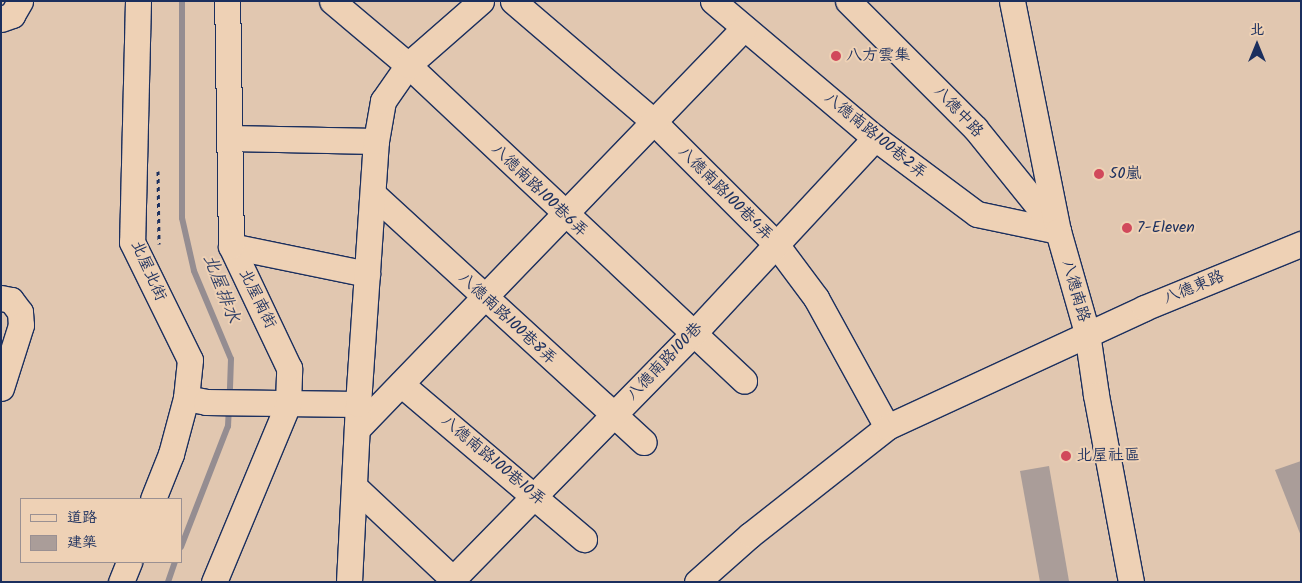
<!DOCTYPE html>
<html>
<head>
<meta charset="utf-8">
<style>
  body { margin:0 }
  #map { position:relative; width:1302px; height:583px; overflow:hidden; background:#e1c7b0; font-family:Kalam,"LXGW WenKai TC",sans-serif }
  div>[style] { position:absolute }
  .stream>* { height:6px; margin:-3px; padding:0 3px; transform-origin:3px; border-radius:3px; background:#958d91 }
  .building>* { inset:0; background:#aa9d99 }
  .path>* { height:3px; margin-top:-1.5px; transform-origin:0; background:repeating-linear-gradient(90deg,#1b2f5e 0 4px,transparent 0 8px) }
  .roads { filter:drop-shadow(1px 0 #1b2f5e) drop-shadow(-1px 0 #1b2f5e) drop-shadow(0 1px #1b2f5e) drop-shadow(0 -1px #1b2f5e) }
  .minor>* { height:25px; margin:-12.5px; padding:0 12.5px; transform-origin:12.5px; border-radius:12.5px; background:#eed1b5 }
  .dots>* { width:14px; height:14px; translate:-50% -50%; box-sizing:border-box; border:2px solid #eed1b5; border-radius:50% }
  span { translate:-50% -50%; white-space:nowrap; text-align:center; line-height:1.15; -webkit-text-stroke:4px #eed1b5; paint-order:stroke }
  .poi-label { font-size:16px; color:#1b2f5e }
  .left { translate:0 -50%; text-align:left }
  .street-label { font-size:16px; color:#1b2f5e }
  .water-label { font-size:18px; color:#334268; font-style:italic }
  .frame { position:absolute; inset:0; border:2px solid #1b2f5e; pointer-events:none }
  .legend { position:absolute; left:20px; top:498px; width:162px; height:65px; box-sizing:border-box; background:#eed1b5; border:1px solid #9a9092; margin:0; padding:6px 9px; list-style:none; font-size:15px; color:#1b2f5e }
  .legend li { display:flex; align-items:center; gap:10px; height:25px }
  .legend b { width:25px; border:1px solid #9a9092 }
  .north { position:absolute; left:1232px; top:20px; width:50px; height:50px; -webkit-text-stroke:4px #eed1b5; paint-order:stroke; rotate:0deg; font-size:14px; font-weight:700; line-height:20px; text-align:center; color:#1b2f5e }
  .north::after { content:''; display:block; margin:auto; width:18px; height:22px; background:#1b2f5e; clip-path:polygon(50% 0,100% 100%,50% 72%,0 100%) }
</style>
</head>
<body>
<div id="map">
  <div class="stream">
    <div style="left:182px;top:1px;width:217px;rotate:90deg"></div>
    <div style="left:182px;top:218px;width:54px;rotate:77.2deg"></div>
    <div style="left:194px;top:271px;width:95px;rotate:67.2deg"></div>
    <div style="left:231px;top:359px;width:37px;rotate:92deg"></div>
    <div style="left:181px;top:547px;width:130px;rotate:-68.8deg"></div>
    <div style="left:228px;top:426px;width:20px;rotate:-87deg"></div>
    <div style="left:168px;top:582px;width:21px;rotate:-71deg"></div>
  </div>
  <div class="building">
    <div style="clip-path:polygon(1301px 461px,1301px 536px,1275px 470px)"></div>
    <div style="clip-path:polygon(1049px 466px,1069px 581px,1063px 582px,1040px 582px,1020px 471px)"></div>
  </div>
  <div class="path">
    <div style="left:158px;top:171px;width:73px;rotate:89.2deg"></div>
  </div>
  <div class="roads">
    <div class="minor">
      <div style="left:138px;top:1px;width:241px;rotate:91.4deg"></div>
      <div style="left:132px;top:242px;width:131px;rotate:63.8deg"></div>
      <div style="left:190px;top:360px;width:38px;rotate:96deg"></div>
      <div style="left:186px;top:398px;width:58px;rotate:105deg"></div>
      <div style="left:171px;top:454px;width:48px;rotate:111.8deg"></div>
      <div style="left:332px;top:1px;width:99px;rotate:40.1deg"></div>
      <div style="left:408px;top:65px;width:461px;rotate:43.2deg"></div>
      <div style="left:513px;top:1px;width:186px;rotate:40.6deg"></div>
      <div style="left:654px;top:122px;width:171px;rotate:45deg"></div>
      <div style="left:775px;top:243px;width:69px;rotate:53.3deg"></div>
      <div style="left:816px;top:298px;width:147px;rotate:61.2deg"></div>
      <div style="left:713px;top:1px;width:212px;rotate:40.2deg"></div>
      <div style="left:875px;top:138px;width:127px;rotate:36.7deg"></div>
      <div style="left:977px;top:214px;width:83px;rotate:11.9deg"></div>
      <div style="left:848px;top:1px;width:180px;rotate:45deg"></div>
      <div style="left:975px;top:128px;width:127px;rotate:51.1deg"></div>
      <div style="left:1012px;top:1px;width:235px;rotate:78.7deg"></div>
      <div style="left:1058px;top:231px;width:106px;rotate:74.1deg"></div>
      <div style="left:1087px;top:333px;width:63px;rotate:81.7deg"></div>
      <div style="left:1096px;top:395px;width:190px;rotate:79.4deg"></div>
      <div style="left:1px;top:19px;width:12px;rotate:-20deg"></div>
      <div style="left:12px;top:15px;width:16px;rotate:-60deg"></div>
      <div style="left:230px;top:138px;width:146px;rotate:1.2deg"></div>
      <div style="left:373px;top:194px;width:367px;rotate:42.5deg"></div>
      <div style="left:231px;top:246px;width:139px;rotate:11.6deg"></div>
      <div style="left:1px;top:298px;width:10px;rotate:11deg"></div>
      <div style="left:11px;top:300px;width:15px;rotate:53deg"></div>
      <div style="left:20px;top:312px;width:13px;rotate:86deg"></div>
      <div style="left:21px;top:325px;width:66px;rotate:107.6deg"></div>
      <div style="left:401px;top:384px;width:240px;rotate:40.3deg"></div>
      <div style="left:186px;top:398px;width:20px;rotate:11deg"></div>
      <div style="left:206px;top:402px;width:152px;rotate:0.8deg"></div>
      <div style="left:357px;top:429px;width:557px;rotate:-46.02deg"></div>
      <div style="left:356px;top:488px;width:137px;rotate:43.2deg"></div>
      <div style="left:121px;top:582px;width:22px;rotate:-68deg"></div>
      <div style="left:214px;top:582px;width:193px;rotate:-67.4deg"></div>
      <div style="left:288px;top:404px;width:36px;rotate:-88deg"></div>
      <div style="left:289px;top:368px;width:135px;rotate:-115.4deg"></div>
      <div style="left:231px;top:246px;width:245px;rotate:-90.9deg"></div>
      <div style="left:349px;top:582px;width:178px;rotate:-87.1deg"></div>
      <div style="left:358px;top:404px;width:264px;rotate:-86.1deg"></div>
      <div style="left:376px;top:141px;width:41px;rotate:-80.1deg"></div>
      <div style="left:383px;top:101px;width:44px;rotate:-55.2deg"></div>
      <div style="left:408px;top:65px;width:97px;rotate:-41.2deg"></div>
      <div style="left:450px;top:582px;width:346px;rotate:-45.6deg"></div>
      <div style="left:692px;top:335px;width:269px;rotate:-47.1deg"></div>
      <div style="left:697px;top:582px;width:71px;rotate:-41.6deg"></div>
      <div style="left:750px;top:535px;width:174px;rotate:-38.2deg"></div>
      <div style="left:887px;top:427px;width:283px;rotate:-24.8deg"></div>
      <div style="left:1144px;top:308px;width:170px;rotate:-22.2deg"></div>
    </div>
  </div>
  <div class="dots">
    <div style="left:836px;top:56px;background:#d1495b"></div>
    <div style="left:1099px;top:174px;background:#d1495b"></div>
    <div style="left:1127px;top:228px;background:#d1495b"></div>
    <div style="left:1066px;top:456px;background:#d1495b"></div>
  </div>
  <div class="poi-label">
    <span class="left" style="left:846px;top:56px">八方雲集</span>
    <span class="left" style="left:1109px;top:174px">50嵐</span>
    <span class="left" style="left:1137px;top:228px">7-Eleven</span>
    <span class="left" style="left:1076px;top:456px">北屋社區</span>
  </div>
  <div class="street-label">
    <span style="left:958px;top:112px;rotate:47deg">八德中路</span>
    <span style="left:875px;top:136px;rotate:39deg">八德南路100巷2弄</span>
    <span style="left:539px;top:191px;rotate:44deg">八德南路100巷6弄</span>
    <span style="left:725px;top:194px;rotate:45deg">八德南路100巷4弄</span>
    <span style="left:148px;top:271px;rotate:66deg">北屋北街</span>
    <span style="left:1194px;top:288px;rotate:-22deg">八德東路</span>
    <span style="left:1075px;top:291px;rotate:74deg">八德南路</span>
    <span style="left:257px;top:299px;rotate:64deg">北屋南街</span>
    <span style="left:507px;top:319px;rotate:43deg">八德南路100巷8弄</span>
    <span style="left:665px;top:362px;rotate:-46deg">八德南路100巷</span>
    <span style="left:493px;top:461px;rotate:40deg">八德南路100巷10弄</span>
  </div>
  <div class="water-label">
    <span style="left:220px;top:289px;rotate:69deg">北屋排水</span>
  </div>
  <div class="frame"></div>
  <ul class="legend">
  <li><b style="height:6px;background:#eed1b5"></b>道路</li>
  <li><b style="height:14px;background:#aa9d99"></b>建築</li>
  </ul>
  <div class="north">北</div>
</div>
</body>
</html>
